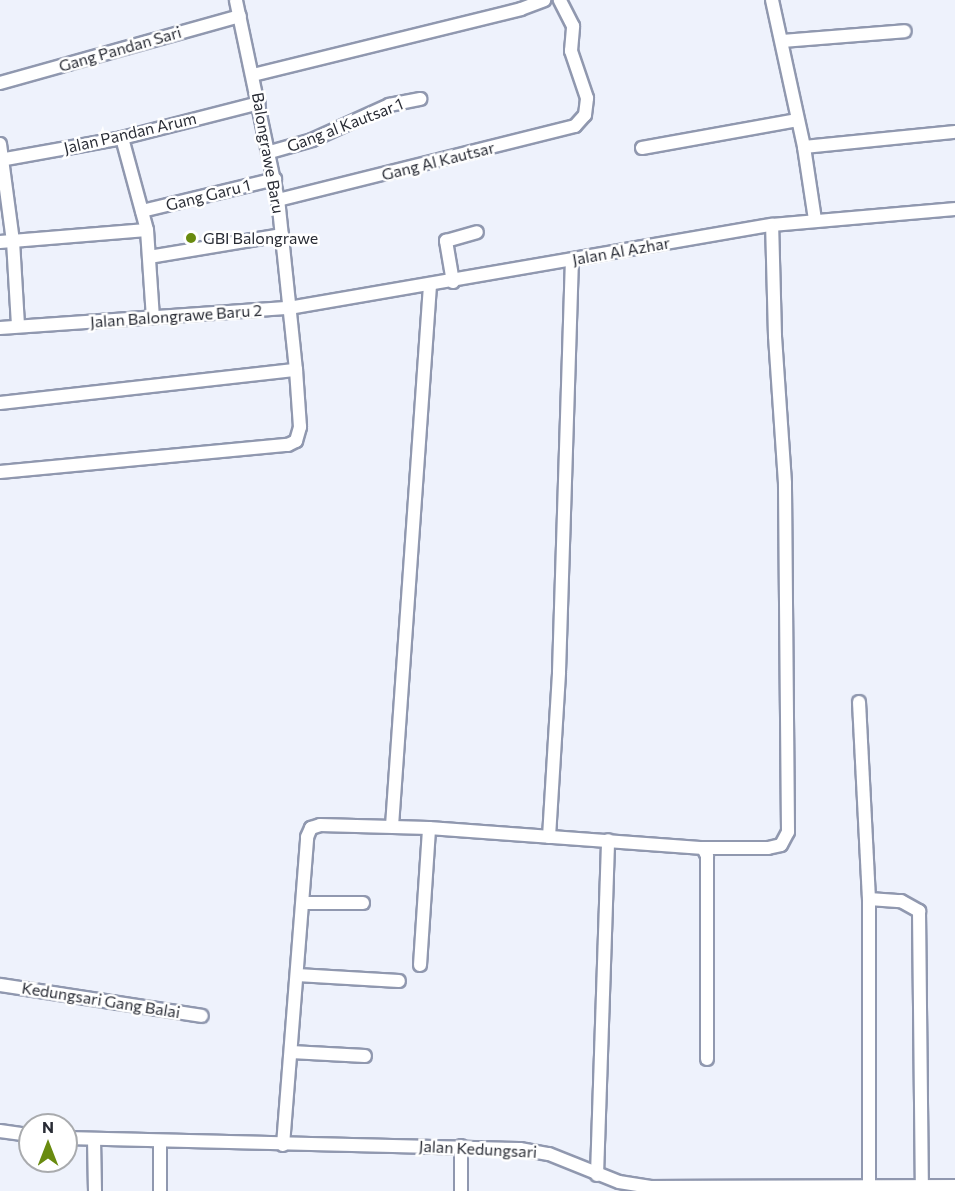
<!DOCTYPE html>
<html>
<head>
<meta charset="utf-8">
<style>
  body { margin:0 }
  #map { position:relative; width:955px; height:1191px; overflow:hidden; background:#eef2fc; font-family:Commissioner,sans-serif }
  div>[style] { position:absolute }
  .roads { filter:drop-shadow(2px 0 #9098af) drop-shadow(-2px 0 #9098af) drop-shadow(0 2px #9098af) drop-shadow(0 -2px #9098af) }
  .minor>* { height:12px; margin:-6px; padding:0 6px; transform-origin:6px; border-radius:6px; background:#fff }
  .dots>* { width:16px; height:16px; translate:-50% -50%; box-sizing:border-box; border:3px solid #fff; border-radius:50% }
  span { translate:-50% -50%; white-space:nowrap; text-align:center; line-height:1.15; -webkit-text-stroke:5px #fff; paint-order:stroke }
  .street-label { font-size:16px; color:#292c35 }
  .poi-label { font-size:16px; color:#292c35 }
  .left { translate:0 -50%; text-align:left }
  .north { position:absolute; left:18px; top:1113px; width:60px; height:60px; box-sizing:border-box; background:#fff; border:2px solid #a9abae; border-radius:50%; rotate:0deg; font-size:16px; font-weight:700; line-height:24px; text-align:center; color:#292c35 }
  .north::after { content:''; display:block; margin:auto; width:21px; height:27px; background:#698b0f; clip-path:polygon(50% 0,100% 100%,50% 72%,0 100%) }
</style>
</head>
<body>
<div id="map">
  <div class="roads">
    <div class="minor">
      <div style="left:772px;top:0;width:150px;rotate:77.7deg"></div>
      <div style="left:804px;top:147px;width:74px;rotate:81.4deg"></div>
      <div style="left:782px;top:41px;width:123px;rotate:-4.6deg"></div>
      <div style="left:253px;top:75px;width:276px;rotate:-13.8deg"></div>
      <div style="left:521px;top:9px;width:25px;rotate:-21deg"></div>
      <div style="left:0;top:83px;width:249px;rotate:-15.6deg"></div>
      <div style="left:122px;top:138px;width:95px;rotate:74.8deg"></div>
      <div style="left:147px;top:230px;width:87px;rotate:86.1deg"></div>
      <div style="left:0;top:144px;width:98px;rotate:82.4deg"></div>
      <div style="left:13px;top:241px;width:85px;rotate:86.6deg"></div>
      <div style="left:804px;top:147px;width:152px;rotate:-5.7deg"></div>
      <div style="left:642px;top:148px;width:158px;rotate:-10.2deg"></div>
      <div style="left:270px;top:152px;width:44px;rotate:-15.9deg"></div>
      <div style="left:312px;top:140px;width:85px;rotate:-24.4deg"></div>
      <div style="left:389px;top:105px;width:32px;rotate:-11deg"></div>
      <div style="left:0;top:160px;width:124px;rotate:-10.2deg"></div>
      <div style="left:122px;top:138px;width:141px;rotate:-14.3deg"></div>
      <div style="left:278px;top:200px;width:306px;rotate:-14deg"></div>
      <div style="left:575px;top:126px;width:15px;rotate:-48deg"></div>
      <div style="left:585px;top:115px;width:17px;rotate:-83deg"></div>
      <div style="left:587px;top:98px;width:50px;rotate:-108.8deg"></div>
      <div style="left:571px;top:51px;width:25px;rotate:-85deg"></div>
      <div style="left:573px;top:26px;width:29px;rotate:-117deg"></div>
      <div style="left:142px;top:211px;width:137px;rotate:-13.5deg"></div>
      <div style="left:0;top:242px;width:147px;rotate:-4.7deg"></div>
      <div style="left:149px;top:257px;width:135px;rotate:-9.4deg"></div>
      <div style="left:453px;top:282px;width:42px;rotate:-99.7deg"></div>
      <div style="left:446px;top:241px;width:32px;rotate:-16deg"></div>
      <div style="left:0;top:328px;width:290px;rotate:-4deg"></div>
      <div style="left:289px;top:308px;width:490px;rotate:-9.8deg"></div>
      <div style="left:772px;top:225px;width:184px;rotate:-5deg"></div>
      <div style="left:0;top:403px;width:298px;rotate:-6.4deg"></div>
      <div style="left:0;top:472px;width:289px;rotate:-5.4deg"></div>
      <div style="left:288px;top:445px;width:9px;rotate:-27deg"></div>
      <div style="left:296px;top:441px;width:15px;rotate:-74deg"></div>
      <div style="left:300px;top:427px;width:57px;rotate:-94deg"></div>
      <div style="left:296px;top:370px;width:171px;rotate:-96deg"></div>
      <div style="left:278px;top:200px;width:204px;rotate:-101.9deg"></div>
      <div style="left:859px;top:702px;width:197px;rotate:87.1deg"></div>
      <div style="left:392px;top:826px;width:542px;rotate:-85.98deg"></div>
      <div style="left:549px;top:837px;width:165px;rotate:-86.5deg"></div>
      <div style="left:559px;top:672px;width:412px;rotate:-88.2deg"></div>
      <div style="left:703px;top:848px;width:65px"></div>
      <div style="left:768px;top:848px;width:13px;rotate:-13deg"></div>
      <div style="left:781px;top:845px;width:15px;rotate:-62deg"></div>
      <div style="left:788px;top:832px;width:349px;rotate:-90.5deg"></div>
      <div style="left:785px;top:483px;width:147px;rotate:-93.9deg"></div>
      <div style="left:775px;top:336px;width:111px;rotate:-91.5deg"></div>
      <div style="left:303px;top:903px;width:60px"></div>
      <div style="left:420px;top:965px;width:137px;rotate:-86.2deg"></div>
      <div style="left:297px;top:975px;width:102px;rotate:3.4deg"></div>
      <div style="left:0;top:985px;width:204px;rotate:8.7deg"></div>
      <div style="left:291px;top:1052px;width:74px;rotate:3.1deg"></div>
      <div style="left:0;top:1131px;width:30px;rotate:8deg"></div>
      <div style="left:66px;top:1138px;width:454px;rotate:1.4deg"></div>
      <div style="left:520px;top:1149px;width:29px;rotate:10deg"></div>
      <div style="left:549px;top:1154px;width:75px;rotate:21.8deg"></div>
      <div style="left:619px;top:1182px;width:32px;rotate:9deg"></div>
      <div style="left:651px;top:1187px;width:304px;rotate:-0.2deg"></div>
      <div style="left:94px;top:1139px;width:52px;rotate:88.9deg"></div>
      <div style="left:283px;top:1145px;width:309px;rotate:-85.5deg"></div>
      <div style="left:307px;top:837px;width:10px;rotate:-66deg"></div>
      <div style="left:311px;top:828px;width:9px;rotate:-18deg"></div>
      <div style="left:320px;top:825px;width:109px;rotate:1.6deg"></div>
      <div style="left:429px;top:828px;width:275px;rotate:4.2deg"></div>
      <div style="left:703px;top:848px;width:9px;rotate:63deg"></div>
      <div style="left:707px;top:856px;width:203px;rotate:90deg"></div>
      <div style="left:597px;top:1175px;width:335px;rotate:-88.1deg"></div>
      <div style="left:869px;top:1187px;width:288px;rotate:-90deg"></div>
      <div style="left:869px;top:899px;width:32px;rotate:4deg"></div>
      <div style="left:901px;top:901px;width:21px;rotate:29deg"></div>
      <div style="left:919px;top:911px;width:276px;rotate:89.4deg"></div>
      <div style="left:160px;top:1191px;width:49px;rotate:-90deg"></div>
      <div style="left:461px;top:1191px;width:45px;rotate:-90deg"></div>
    </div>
  </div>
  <div class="dots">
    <div style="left:191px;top:238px;background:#698b0f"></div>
  </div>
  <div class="street-label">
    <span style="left:120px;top:49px;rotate:-16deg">Gang Pandan Sari</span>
    <span style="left:345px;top:125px;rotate:-21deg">Gang al Kautsar 1</span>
    <span style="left:130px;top:133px;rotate:-13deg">Jalan Pandan Arum</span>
    <span style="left:268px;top:153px;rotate:80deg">Balongrawe Baru</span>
    <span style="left:438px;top:161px;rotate:-14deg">Gang Al Kautsar</span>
    <span style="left:208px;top:195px;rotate:-14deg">Gang Garu 1</span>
    <span style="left:621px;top:251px;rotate:-10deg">Jalan Al Azhar</span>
    <span style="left:176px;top:316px;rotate:-4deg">Jalan Balongrawe Baru 2</span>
    <span style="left:101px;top:1000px;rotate:9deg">Kedungsari Gang Balai</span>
    <span style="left:478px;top:1149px;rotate:3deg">Jalan Kedungsari</span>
  </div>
  <div class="poi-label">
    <span class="left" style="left:203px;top:238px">GBI Balongrawe</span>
  </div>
  <div class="north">N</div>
</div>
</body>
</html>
